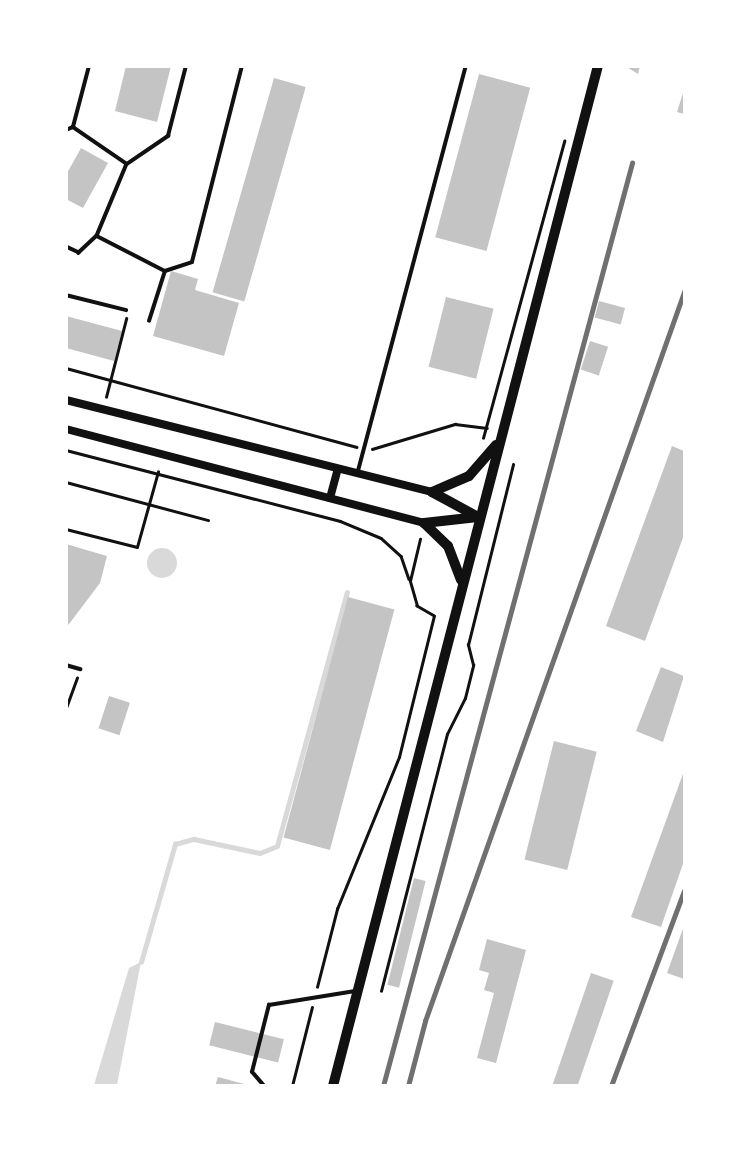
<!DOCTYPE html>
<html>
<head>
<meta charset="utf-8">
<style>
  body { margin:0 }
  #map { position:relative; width:751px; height:1152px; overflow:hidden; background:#fff; font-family:Mulish,sans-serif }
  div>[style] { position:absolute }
  .water>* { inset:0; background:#d9d9d9 }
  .round { border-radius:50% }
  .stream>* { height:4.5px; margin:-2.25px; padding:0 2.25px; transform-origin:2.25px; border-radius:2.25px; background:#d9d9d9 }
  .building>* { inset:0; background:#c4c4c4; transform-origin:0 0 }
  .path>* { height:2.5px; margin:-1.25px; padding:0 1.25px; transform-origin:1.25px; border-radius:1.25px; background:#111 }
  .service>* { height:3.5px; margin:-1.75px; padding:0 1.75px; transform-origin:1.75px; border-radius:1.75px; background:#111 }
  .tertiary>* { height:8px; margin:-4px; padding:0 4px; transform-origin:4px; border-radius:4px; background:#111 }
  .primary>* { height:10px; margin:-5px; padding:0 5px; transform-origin:5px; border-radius:5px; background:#111 }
  .rail>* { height:4.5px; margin:-2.25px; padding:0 2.25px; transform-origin:2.25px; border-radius:2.25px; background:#707070 }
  span { translate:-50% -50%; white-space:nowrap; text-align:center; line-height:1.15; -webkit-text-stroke:5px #fff; paint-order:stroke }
  .frame { position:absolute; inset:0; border:68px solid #fff; pointer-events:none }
</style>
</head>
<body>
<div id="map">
  <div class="water">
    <div class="round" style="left:147px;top:548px;width:30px;height:30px"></div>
    <div style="clip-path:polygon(141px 962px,117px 1085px,94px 1085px,129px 968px)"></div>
  </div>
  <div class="stream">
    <div style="left:141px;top:962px;width:123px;rotate:-73.9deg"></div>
    <div style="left:175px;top:844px;width:20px;rotate:-15deg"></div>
    <div style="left:194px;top:839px;width:67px;rotate:12deg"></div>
    <div style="left:260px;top:853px;width:18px;rotate:-22deg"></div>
    <div style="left:277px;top:846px;width:263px;rotate:-74.6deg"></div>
  </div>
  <div class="building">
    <div style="clip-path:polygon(126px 66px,171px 66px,157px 122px,115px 111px)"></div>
    <div style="clip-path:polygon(625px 66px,640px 66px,638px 74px)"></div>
    <div style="left:479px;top:74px;width:53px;height:169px;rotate:15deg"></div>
    <div style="left:274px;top:78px;width:33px;height:223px;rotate:16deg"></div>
    <div style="clip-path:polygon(684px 90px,684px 114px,677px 112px)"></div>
    <div style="clip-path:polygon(81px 148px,108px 163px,83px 208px,66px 199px,66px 175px)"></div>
    <div style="clip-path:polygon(171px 271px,198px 279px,195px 290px,239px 303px,224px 356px,153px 336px)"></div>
    <div style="left:446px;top:297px;width:49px;height:72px;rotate:14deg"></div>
    <div style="left:599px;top:301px;width:27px;height:17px;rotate:15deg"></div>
    <div style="clip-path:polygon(66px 316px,122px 331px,114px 361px,66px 348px)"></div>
    <div style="left:590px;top:341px;width:19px;height:30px;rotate:18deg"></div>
    <div style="clip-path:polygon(672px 446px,684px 451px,684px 535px,645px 641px,606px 626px)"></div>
    <div style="clip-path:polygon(66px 544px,107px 556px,100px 583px,66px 628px)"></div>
    <div style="left:348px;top:597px;width:48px;height:249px;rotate:15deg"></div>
    <div style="clip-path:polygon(661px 667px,684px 676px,663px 742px,636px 731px)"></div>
    <div style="left:109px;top:696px;width:22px;height:34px;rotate:18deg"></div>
    <div style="left:554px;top:741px;width:44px;height:122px;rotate:14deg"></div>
    <div style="clip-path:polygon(684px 771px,684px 861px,661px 927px,631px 917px)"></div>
    <div style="left:414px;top:878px;width:12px;height:110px;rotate:14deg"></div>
    <div style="clip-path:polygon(684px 926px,684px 979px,667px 973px)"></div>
    <div style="clip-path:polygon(487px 939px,526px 950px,496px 1063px,477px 1058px,494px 993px,484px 990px,489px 973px,479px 970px)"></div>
    <div style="left:591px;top:973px;width:24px;height:120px;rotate:19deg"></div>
    <div style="left:215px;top:1022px;width:71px;height:24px;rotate:14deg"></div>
    <div style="clip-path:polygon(218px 1077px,248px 1085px,248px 1086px,215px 1086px)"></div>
  </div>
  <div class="path">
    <div style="left:66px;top:368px;width:301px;rotate:15.2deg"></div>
    <div style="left:106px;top:397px;width:81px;rotate:-75.6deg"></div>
    <div style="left:483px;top:438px;width:308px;rotate:-74.7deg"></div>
    <div style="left:372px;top:449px;width:87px;rotate:-16.8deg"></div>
    <div style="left:455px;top:424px;width:32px;rotate:7deg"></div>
    <div style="left:66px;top:450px;width:283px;rotate:14.5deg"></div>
    <div style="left:340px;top:521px;width:44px;rotate:22.5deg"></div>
    <div style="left:381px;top:538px;width:27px;rotate:42deg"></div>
    <div style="left:401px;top:556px;width:24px;rotate:71deg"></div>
    <div style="left:66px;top:482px;width:147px;rotate:15deg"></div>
    <div style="left:66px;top:529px;width:73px;rotate:14.2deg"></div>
    <div style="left:137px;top:547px;width:78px;rotate:-74.4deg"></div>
    <div style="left:66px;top:708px;width:32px;rotate:-70deg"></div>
    <div style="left:317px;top:987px;width:81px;rotate:-75.6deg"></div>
    <div style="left:337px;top:909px;width:164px;rotate:-67.8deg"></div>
    <div style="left:399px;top:757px;width:145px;rotate:-76.1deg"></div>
    <div style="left:434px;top:616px;width:20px;rotate:-150deg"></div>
    <div style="left:417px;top:606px;width:26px;rotate:-106deg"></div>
    <div style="left:410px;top:581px;width:43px;rotate:-76.6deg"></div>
    <div style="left:381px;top:991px;width:265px;rotate:-75.6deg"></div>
    <div style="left:447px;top:734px;width:40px;rotate:-63.4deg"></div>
    <div style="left:465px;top:698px;width:34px;rotate:-76deg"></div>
    <div style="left:473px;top:665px;width:21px;rotate:-104deg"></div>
    <div style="left:468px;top:645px;width:186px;rotate:-76deg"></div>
    <div style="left:292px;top:1086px;width:81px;rotate:-75.8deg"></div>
  </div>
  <div class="service">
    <div style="left:73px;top:127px;width:63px;rotate:-75.3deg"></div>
    <div style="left:66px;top:130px;width:8px;rotate:-23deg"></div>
    <div style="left:73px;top:127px;width:65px;rotate:34.4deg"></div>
    <div style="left:127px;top:164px;width:78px;rotate:112.6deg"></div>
    <div style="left:97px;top:236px;width:25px;rotate:137deg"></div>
    <div style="left:79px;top:253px;width:14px;rotate:-155deg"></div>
    <div style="left:127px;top:164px;width:50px;rotate:-34.3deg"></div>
    <div style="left:168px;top:136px;width:72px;rotate:-75.6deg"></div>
    <div style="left:97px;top:236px;width:76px;rotate:27.2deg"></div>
    <div style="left:66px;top:295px;width:62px;rotate:14deg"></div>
    <div style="left:149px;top:321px;width:52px;rotate:-72.3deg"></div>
    <div style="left:165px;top:271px;width:28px;rotate:-18deg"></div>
    <div style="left:192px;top:262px;width:202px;rotate:-75.7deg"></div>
    <div style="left:358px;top:471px;width:419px;rotate:-75.1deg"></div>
    <div style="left:66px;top:665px;width:15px;rotate:16deg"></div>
    <div style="left:264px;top:1086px;width:18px;rotate:-131deg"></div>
    <div style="left:252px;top:1072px;width:69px;rotate:-75.8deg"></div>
    <div style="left:269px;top:1005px;width:87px;rotate:-9.2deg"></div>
  </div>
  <div class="tertiary">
    <div style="left:66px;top:400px;width:377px;rotate:14.1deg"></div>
    <div style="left:66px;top:429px;width:370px;rotate:14.7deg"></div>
    <div style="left:330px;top:498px;width:30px;rotate:-75deg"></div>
  </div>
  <div class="primary">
    <div style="left:432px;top:492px;width:40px;rotate:-23.4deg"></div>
    <div style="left:469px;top:476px;width:41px;rotate:-48.9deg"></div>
    <div style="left:432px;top:492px;width:52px;rotate:28.5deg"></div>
    <div style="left:424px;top:523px;width:33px;rotate:44deg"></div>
    <div style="left:448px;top:546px;width:36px;rotate:69deg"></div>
    <div style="left:424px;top:523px;width:54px;rotate:-6.3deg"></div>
    <div style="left:333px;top:1086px;width:1054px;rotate:-75.44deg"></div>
  </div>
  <div class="rail">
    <div style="left:383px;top:1086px;width:956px;rotate:-74.9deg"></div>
    <div style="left:408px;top:1086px;width:67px;rotate:-75.3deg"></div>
    <div style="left:425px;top:1021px;width:774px;rotate:-70.44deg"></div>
    <div style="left:611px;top:1086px;width:208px;rotate:-69.5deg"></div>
  </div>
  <div class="frame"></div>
</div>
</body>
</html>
